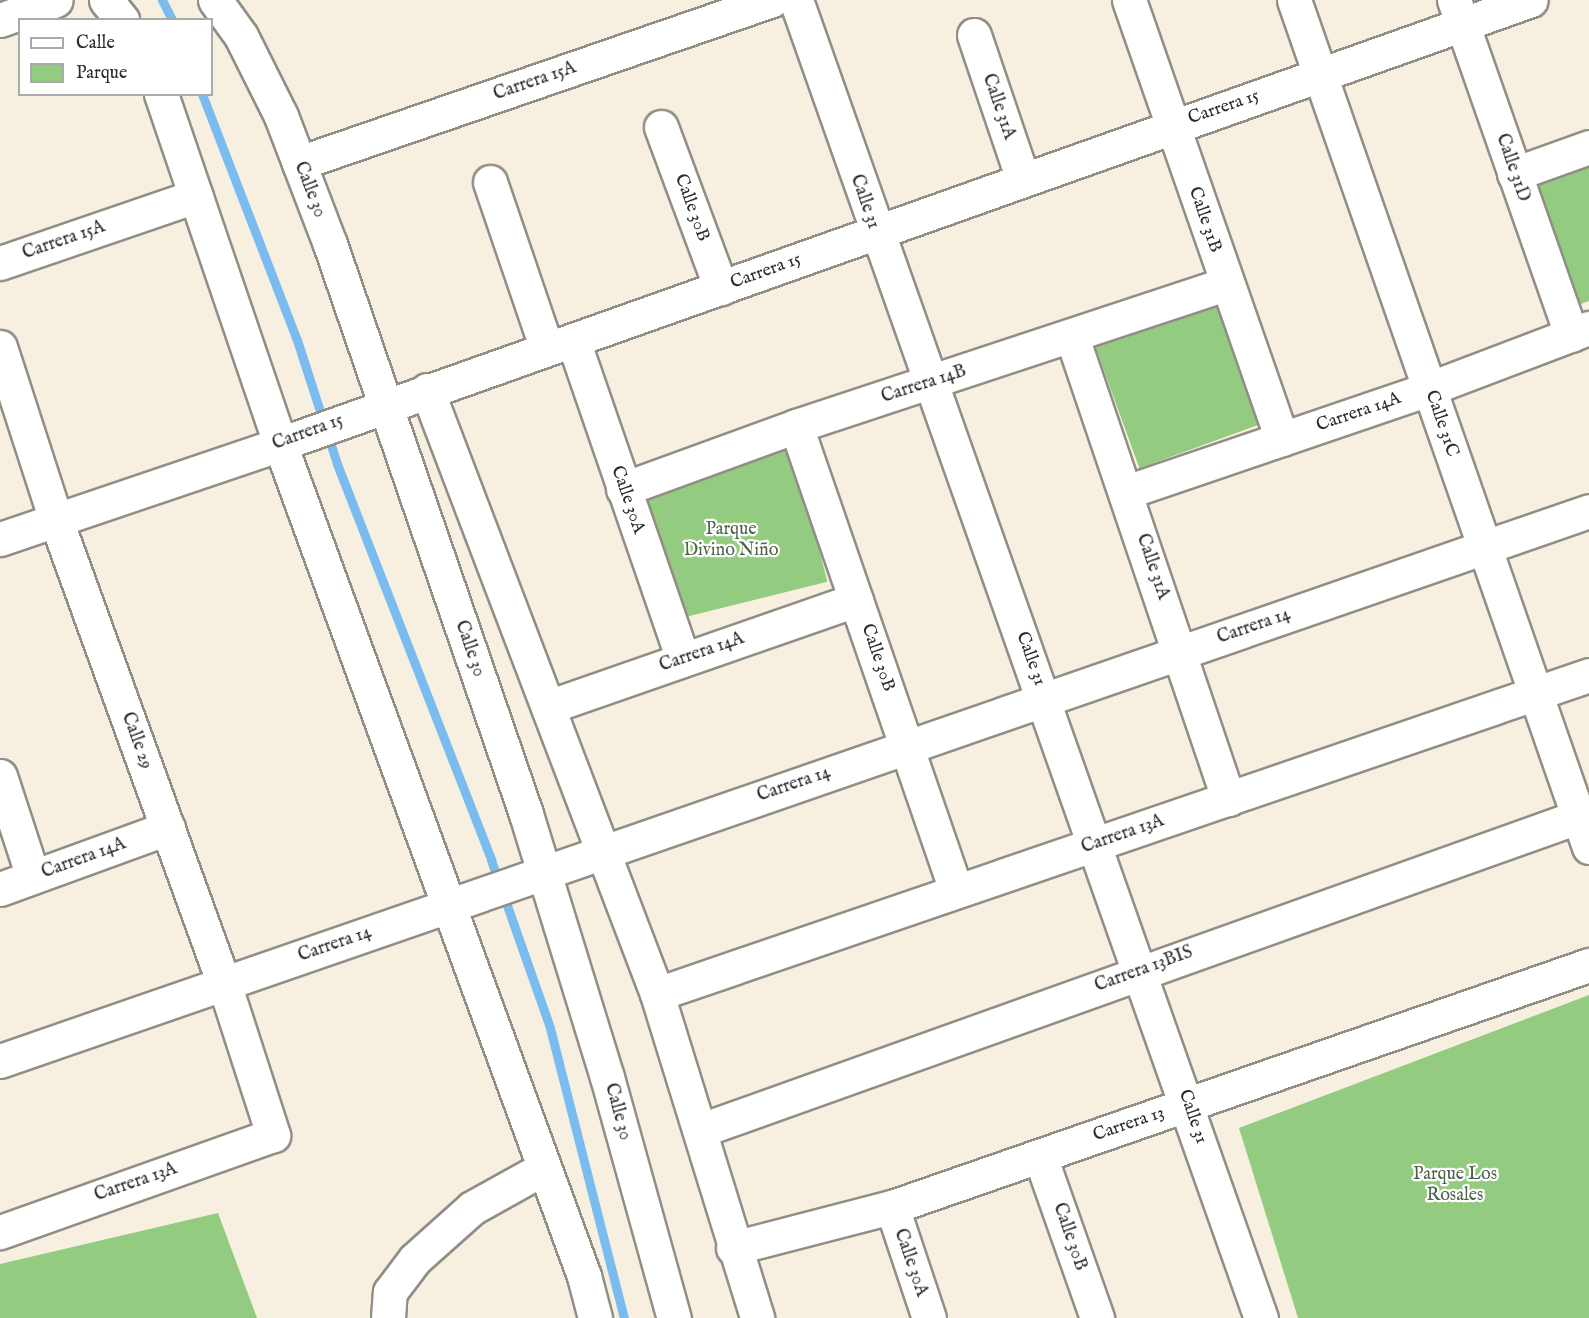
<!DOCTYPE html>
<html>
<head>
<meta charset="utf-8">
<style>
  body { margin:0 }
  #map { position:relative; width:1589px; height:1318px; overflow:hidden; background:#f7f0e0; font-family:"IM FELL English",serif }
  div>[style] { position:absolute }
  .green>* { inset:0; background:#93cc80; transform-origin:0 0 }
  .stream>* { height:9px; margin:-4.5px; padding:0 4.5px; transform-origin:4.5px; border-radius:4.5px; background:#7abcf0 }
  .roads { filter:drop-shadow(2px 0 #918e86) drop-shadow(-2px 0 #918e86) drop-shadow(0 2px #918e86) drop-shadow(0 -2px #918e86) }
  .minor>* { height:33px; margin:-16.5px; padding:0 16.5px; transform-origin:16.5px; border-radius:16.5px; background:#fff }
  span { translate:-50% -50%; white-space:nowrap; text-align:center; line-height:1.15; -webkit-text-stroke:4.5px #fff; paint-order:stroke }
  .street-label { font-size:18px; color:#2b2b2b }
  .park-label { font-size:18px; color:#4f6349 }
  .legend { position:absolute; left:18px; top:18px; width:195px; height:78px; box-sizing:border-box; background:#fff; border:2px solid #aaa; margin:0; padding:8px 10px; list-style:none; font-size:18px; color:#2b2b2b }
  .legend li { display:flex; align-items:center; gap:12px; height:30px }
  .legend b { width:30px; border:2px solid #aaa }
</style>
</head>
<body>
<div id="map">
  <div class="green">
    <div style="clip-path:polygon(1589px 158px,1589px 301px,1572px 307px,1530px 177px)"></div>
    <div style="left:1218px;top:298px;width:133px;height:132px;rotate:70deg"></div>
    <div style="left:792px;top:440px;width:146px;height:165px;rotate:76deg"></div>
    <div style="clip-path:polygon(1589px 995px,1589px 1318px,1298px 1318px,1239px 1128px)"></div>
    <div style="clip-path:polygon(218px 1213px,257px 1318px,0 1318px,0 1264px)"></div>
  </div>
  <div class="stream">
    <div style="left:162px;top:0;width:22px;rotate:63deg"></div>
    <div style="left:202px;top:94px;width:264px;rotate:68.9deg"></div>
    <div style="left:297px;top:340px;width:130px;rotate:72.1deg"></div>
    <div style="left:337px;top:464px;width:425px;rotate:68.7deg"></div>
    <div style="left:491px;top:860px;width:178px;rotate:70.6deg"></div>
    <div style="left:550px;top:1028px;width:299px;rotate:75.7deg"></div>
  </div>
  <div class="roads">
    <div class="minor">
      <div style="left:106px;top:0;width:26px;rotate:51deg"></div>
      <div style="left:215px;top:0;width:44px;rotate:54.2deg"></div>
      <div style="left:241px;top:36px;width:89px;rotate:63.4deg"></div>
      <div style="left:281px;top:116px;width:137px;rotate:69.1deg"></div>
      <div style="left:330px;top:244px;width:603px;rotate:71.02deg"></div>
      <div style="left:526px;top:814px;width:275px;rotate:72.9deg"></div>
      <div style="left:607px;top:1077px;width:250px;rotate:74.5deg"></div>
      <div style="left:796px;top:0;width:1398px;rotate:70.57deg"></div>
      <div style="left:1129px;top:0;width:465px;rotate:70.8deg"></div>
      <div style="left:1294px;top:0;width:897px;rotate:70.8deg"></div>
      <div style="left:1454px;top:0;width:355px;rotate:70.7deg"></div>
      <div style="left:0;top:20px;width:59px;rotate:-19.7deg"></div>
      <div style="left:974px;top:35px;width:153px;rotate:71.3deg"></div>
      <div style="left:161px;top:94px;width:370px;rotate:71.2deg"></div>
      <div style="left:280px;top:444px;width:886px;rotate:69.93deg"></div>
      <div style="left:584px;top:1276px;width:43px;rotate:75.3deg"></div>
      <div style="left:661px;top:127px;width:172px;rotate:69.6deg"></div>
      <div style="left:299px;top:163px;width:500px;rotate:-19.01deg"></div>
      <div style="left:1514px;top:174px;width:80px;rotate:-19.8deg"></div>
      <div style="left:490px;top:182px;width:176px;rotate:71.2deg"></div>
      <div style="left:0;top:263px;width:207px;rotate:-18.9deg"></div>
      <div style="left:1072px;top:337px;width:488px;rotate:71.3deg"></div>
      <div style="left:573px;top:340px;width:338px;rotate:71deg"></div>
      <div style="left:0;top:347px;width:182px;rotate:72.1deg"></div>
      <div style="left:56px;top:520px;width:493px;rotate:70.1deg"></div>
      <div style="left:224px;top:983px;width:160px;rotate:72.1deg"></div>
      <div style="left:273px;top:1135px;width:290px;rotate:160.4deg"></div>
      <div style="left:427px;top:390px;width:646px;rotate:69.15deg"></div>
      <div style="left:657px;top:994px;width:339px;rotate:72.8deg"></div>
      <div style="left:796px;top:426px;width:492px;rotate:71deg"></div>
      <div style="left:623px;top:489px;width:184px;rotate:-20deg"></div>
      <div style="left:796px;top:426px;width:453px;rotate:-18.3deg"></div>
      <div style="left:1126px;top:492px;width:319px;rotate:-18.8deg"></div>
      <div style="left:1428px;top:389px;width:172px;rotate:-20.8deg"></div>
      <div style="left:0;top:539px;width:296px;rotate:-18.7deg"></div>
      <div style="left:280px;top:444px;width:1327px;rotate:-19.54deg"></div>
      <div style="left:548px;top:707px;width:326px;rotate:-19.2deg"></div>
      <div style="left:0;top:776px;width:106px;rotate:71.9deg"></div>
      <div style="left:0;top:889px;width:179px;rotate:-20deg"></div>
      <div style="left:657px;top:994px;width:985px;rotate:-18.89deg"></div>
      <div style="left:0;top:1061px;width:1681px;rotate:-19.09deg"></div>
      <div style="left:701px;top:1130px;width:943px;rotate:-19.65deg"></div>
      <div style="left:1040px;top:1156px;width:172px;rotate:70.6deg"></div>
      <div style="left:892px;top:1207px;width:117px;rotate:71.6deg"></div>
      <div style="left:733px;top:1248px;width:164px;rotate:-14.5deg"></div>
      <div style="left:892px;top:1207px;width:738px;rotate:-19.15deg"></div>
      <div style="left:388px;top:1318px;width:26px;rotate:-86deg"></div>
      <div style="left:390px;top:1292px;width:41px;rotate:-52.9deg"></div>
      <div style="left:415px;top:1259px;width:76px;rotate:-41.8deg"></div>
      <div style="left:472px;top:1208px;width:80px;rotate:-29.1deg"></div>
    </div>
  </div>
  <div class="street-label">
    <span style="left:535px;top:82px;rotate:-19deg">Carrera 15A</span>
    <span style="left:998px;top:107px;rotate:71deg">Calle 31A</span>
    <span style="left:1224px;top:108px;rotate:-19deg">Carrera 15</span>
    <span style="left:1512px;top:168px;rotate:71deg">Calle 31D</span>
    <span style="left:309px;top:190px;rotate:69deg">Calle 30</span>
    <span style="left:864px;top:202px;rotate:71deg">Calle 31</span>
    <span style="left:691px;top:208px;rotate:70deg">Calle 30B</span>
    <span style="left:1204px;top:220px;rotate:71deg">Calle 31B</span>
    <span style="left:64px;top:241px;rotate:-19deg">Carrera 15A</span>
    <span style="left:766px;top:272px;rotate:-20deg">Carrera 15</span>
    <span style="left:924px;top:385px;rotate:-18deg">Carrera 14B</span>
    <span style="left:1359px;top:413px;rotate:-19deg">Carrera 14A</span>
    <span style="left:1441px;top:424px;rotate:71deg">Calle 31C</span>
    <span style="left:308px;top:433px;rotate:-20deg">Carrera 15</span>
    <span style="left:627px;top:500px;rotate:71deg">Calle 30A</span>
    <span style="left:1152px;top:567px;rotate:71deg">Calle 31A</span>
    <span style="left:1254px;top:627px;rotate:-19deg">Carrera 14</span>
    <span style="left:469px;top:649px;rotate:71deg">Calle 30</span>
    <span style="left:702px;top:653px;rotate:-19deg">Carrera 14A</span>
    <span style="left:877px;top:658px;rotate:71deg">Calle 30B</span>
    <span style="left:1030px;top:659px;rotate:70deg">Calle 31</span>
    <span style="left:136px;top:741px;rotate:70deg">Calle 29</span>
    <span style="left:794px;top:785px;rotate:-19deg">Carrera 14</span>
    <span style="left:1123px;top:835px;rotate:-19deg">Carrera 13A</span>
    <span style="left:84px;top:859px;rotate:-20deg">Carrera 14A</span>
    <span style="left:335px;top:945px;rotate:-19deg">Carrera 14</span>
    <span style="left:1144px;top:970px;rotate:-20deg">Carrera 13BIS</span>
    <span style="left:617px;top:1112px;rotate:75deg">Calle 30</span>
    <span style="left:1192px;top:1117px;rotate:71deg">Calle 31</span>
    <span style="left:1129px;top:1125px;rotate:-19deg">Carrera 13</span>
    <span style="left:136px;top:1183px;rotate:-19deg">Carrera 13A</span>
    <span style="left:1069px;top:1237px;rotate:71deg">Calle 30B</span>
    <span style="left:910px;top:1263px;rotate:71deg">Calle 30A</span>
  </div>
  <div class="park-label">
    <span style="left:731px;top:541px">Parque<br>Divino Niño</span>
    <span style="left:1455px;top:1186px">Parque Los<br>Rosales</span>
  </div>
  <ul class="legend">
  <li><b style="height:8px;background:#fff"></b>Calle</li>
  <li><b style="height:16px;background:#93cc80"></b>Parque</li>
  </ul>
</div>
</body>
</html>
